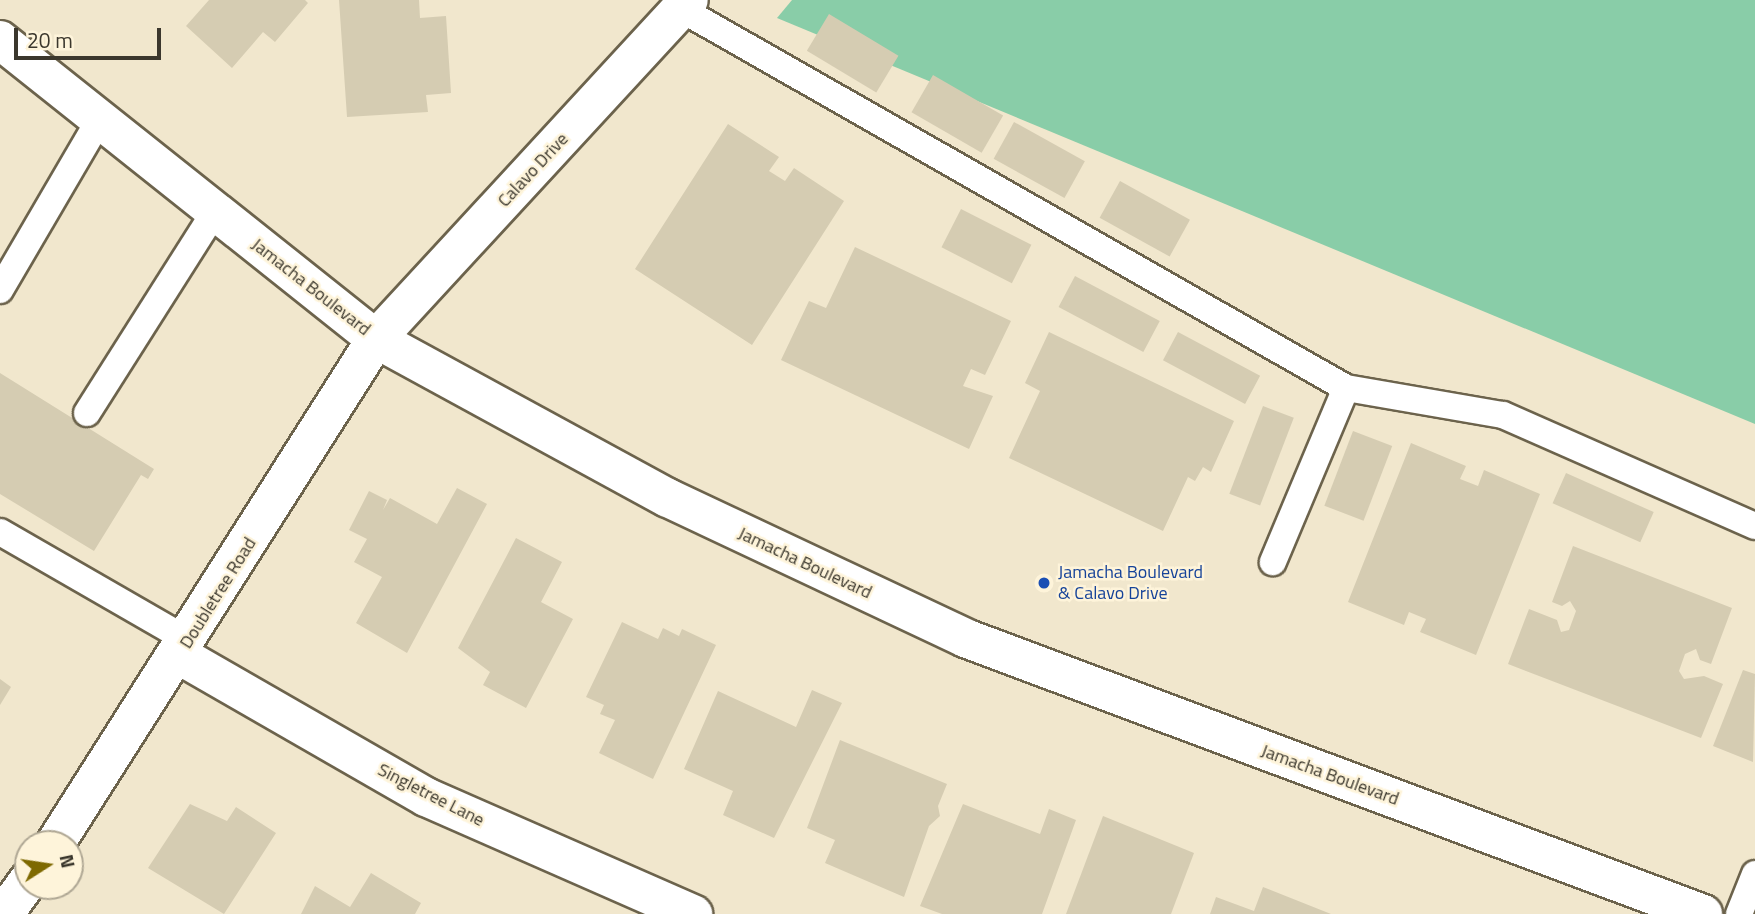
<!DOCTYPE html>
<html>
<head>
<meta charset="utf-8">
<style>
  body { margin:0 }
  #map { position:relative; width:1755px; height:914px; overflow:hidden; background:#f1e7cd; font-family:"Titillium Web",sans-serif }
  div>[style] { position:absolute }
  .green>* { inset:0; background:#89cda8 }
  .building>* { inset:0; background:#d5ccb2; transform-origin:0 0 }
  .roads { filter:drop-shadow(2px 0 #6c634c) drop-shadow(-2px 0 #6c634c) drop-shadow(0 2px #6c634c) drop-shadow(0 -2px #6c634c) }
  .service>* { height:26px; margin:-13px; padding:0 13px; transform-origin:13px; border-radius:13px; background:#fff }
  .minor>* { height:38px; margin:-19px; padding:0 19px; transform-origin:19px; border-radius:19px; background:#fff }
  .tertiary>* { height:38px; margin:-19px; padding:0 19px; transform-origin:19px; border-radius:19px; background:#fff }
  .primary>* { height:38px; margin:-19px; padding:0 19px; transform-origin:19px; border-radius:19px; background:#fff }
  .dots>* { width:19px; height:19px; translate:-50% -50%; box-sizing:border-box; border:4px solid #fef4da; border-radius:50% }
  span { translate:-50% -50%; white-space:nowrap; text-align:center; line-height:1.15; -webkit-text-stroke:5px #fef4da; paint-order:stroke }
  .street-label { font-size:18px; color:#3b372d }
  .transit-label { font-size:18px; color:#164399 }
  .left { translate:0 -50%; text-align:left }
  .north { position:absolute; left:14px; top:830px; width:70px; height:70px; box-sizing:border-box; background:#fef4da; border:2px solid #b0a895; border-radius:50%; rotate:78deg; font-size:19px; font-weight:700; line-height:28px; text-align:center; color:#3b372d }
  .north::after { content:''; display:block; margin:auto; width:24px; height:32px; background:#7e6900; clip-path:polygon(50% 0,100% 100%,50% 72%,0 100%) }
  .scale { position:absolute; left:14px; top:28px; width:147px; height:32px; box-sizing:border-box; border:4px solid #3b372d; border-top:0; padding-left:9px; font-size:21px; line-height:24px; white-space:nowrap; color:#3b372d; -webkit-text-stroke:5px #fef4da; paint-order:stroke }
</style>
</head>
<body>
<div id="map">
  <div class="green">
    <div style="clip-path:polygon(792px 0,1755px 0,1755px 424px,777px 18px)"></div>
  </div>
  <div class="building">
    <div style="clip-path:polygon(209px 0,305px 0,308px 3px,275px 42px,263px 32px,232px 68px,186px 26px)"></div>
    <div style="clip-path:polygon(339px 0,419px 0,420px 18px,446px 16px,451px 93px,426px 95px,428px 112px,347px 117px)"></div>
    <div style="left:829px;top:14px;width:81px;height:43px;rotate:31deg"></div>
    <div style="left:933px;top:75px;width:81px;height:43px;rotate:30deg"></div>
    <div style="left:1014px;top:122px;width:81px;height:42px;rotate:29deg"></div>
    <div style="clip-path:polygon(728px 124px,779px 157px,769px 171px,785px 181px,794px 168px,844px 201px,752px 345px,635px 269px)"></div>
    <div style="left:1120px;top:181px;width:80px;height:42px;rotate:29deg"></div>
    <div style="left:961px;top:209px;width:79px;height:43px;rotate:27deg"></div>
    <div style="clip-path:polygon(855px 247px,1011px 321px,985px 375px,971px 369px,963px 386px,993px 396px,969px 449px,781px 360px,809px 301px,826px 308px)"></div>
    <div style="left:1075px;top:276px;width:96px;height:35px;rotate:28deg"></div>
    <div style="clip-path:polygon(1049px 332px,1234px 421px,1211px 472px,1203px 467px,1195px 481px,1188px 477px,1163px 531px,1009px 458px,1040px 391px,1025px 383px)"></div>
    <div style="left:1178px;top:332px;width:93px;height:32px;rotate:28deg"></div>
    <div style="clip-path:polygon(0 373px,154px 469px,148px 479px,141px 475px,94px 551px,0 494px)"></div>
    <div style="left:1263px;top:406px;width:33px;height:94px;rotate:21deg"></div>
    <div style="left:1353px;top:431px;width:42px;height:80px;rotate:21deg"></div>
    <div style="clip-path:polygon(1411px 443px,1466px 466px,1460px 479px,1478px 486px,1484px 470px,1540px 494px,1476px 655px,1420px 632px,1426px 619px,1409px 612px,1404px 625px,1348px 602px)"></div>
    <div style="left:1566px;top:473px;width:96px;height:33px;rotate:24deg"></div>
    <div style="clip-path:polygon(457px 488px,487px 504px,407px 653px,356px 623px,382px 577px,354px 562px,367px 539px,349px 530px,369px 491px,387px 500px,383px 510px,390px 498px,437px 524px)"></div>
    <div style="clip-path:polygon(516px 538px,562px 562px,541px 602px,573px 619px,526px 708px,483px 685px,490px 672px,458px 648px)"></div>
    <div style="clip-path:polygon(1573px 546px,1732px 608px,1711px 664px,1700px 660px,1696px 649px,1685px 654px,1679px 671px,1684px 679px,1704px 676px,1723px 684px,1701px 738px,1508px 664px,1529px 609px,1557px 620px,1561px 632px,1569px 630px,1576px 611px,1570px 601px,1562px 606px,1552px 602px)"></div>
    <div style="clip-path:polygon(622px 622px,658px 639px,663px 628px,679px 636px,682px 629px,716px 645px,653px 779px,599px 753px,615px 720px,600px 714px,604px 705px,586px 697px)"></div>
    <div style="clip-path:polygon(1743px 670px,1755px 674px,1753px 762px,1713px 746px)"></div>
    <div style="clip-path:polygon(0 679px,11px 687px,0 705px)"></div>
    <div style="clip-path:polygon(812px 690px,842px 703px,774px 838px,723px 815px,733px 791px,684px 769px,718px 691px,796px 727px)"></div>
    <div style="clip-path:polygon(840px 740px,947px 784px,938px 806px,940px 816px,929px 826px,904px 897px,825px 863px,835px 840px,807px 828px)"></div>
    <div style="clip-path:polygon(190px 804px,227px 821px,236px 807px,276px 833px,224px 914px,148px 868px)"></div>
    <div style="clip-path:polygon(963px 804px,1040px 834px,1049px 809px,1076px 820px,1042px 914px,942px 914px,920px 906px)"></div>
    <div style="clip-path:polygon(1103px 816px,1194px 853px,1171px 914px,1066px 914px)"></div>
    <div style="clip-path:polygon(371px 873px,421px 903px,415px 914px,301px 914px,315px 886px,350px 907px)"></div>
    <div style="clip-path:polygon(1263px 887px,1331px 914px,1210px 914px,1216px 897px,1254px 911px)"></div>
  </div>
  <div class="roads">
    <div class="service">
      <div style="left:681px;top:9px;width:765px;rotate:29.68deg"></div>
      <div style="left:1346px;top:388px;width:189px;rotate:112.8deg"></div>
      <div style="left:0;top:290px;width:198px;rotate:-59.7deg"></div>
      <div style="left:1346px;top:388px;width:159px;rotate:9.8deg"></div>
      <div style="left:1503px;top:415px;width:275px;rotate:23.8deg"></div>
      <div style="left:87px;top:413px;width:239px;rotate:-57.6deg"></div>
      <div style="left:0;top:532px;width:217px;rotate:29.9deg"></div>
      <div style="left:1739px;top:914px;width:43px;rotate:-68.2deg"></div>
    </div>
    <div class="minor">
      <div style="left:179px;top:655px;width:285px;rotate:29.9deg"></div>
      <div style="left:426px;top:797px;width:292px;rotate:23.7deg"></div>
      <div style="left:55px;top:844px;width:598px;rotate:-57.56deg"></div>
      <div style="left:4px;top:914px;width:41px;rotate:-54deg"></div>
    </div>
    <div class="tertiary">
      <div style="left:376px;top:339px;width:461px;rotate:-47.3deg"></div>
    </div>
    <div class="primary">
      <div style="left:0;top:40px;width:480px;rotate:38.5deg"></div>
      <div style="left:376px;top:339px;width:332px;rotate:28.6deg"></div>
      <div style="left:668px;top:498px;width:328px;rotate:25.2deg"></div>
      <div style="left:965px;top:638px;width:788px;rotate:20.5deg"></div>
    </div>
  </div>
  <div class="dots">
    <div style="left:1044px;top:583px;background:#1a4fb4"></div>
  </div>
  <div class="street-label">
    <span style="left:533px;top:170px;rotate:-47deg">Calavo Drive</span>
    <span style="left:311px;top:287px;rotate:38deg">Jamacha Boulevard</span>
    <span style="left:805px;top:563px;rotate:25deg">Jamacha Boulevard</span>
    <span style="left:218px;top:593px;rotate:-58deg">Doubletree Road</span>
    <span style="left:1330px;top:775px;rotate:20deg">Jamacha Boulevard</span>
    <span style="left:431px;top:795px;rotate:27deg">Singletree Lane</span>
  </div>
  <div class="transit-label">
    <span class="left" style="left:1058px;top:583px">Jamacha Boulevard<br>&amp; Calavo Drive</span>
  </div>
  <div class="north">N</div>
  <div class="scale">20 m</div>
</div>
</body>
</html>
